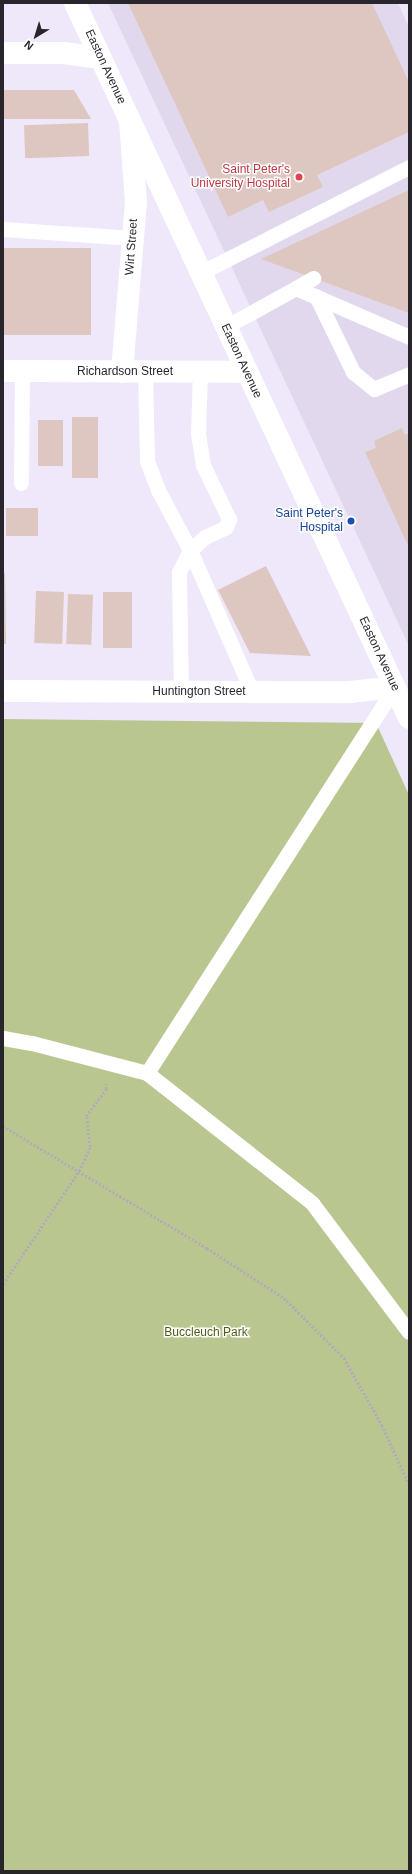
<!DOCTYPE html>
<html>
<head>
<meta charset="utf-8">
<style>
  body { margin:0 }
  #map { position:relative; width:412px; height:1874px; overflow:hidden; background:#efe7fa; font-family:Helvetica,sans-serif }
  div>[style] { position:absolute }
  .medical>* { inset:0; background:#e2d8ed }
  .green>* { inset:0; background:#bac68f }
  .building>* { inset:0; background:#ddc7c0; transform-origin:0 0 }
  .path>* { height:2.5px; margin-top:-1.25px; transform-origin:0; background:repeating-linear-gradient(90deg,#b1aaba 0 2px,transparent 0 4px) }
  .service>* { height:15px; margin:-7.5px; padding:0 7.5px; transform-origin:7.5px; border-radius:7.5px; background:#fff }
  .minor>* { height:22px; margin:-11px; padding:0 11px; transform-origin:11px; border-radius:11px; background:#fff }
  .tertiary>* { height:22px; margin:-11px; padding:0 11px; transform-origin:11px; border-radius:11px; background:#fff }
  .dots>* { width:11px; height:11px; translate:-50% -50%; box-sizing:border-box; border:2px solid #fff; border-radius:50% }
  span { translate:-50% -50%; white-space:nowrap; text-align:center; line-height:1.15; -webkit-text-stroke:3px #fff; paint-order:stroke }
  .street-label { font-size:12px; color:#28252c }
  .health-label { font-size:12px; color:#be3a42 }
  .right { translate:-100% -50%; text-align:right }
  .transit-label { font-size:12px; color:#164399 }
  .park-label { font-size:12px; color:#515c17 }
  .frame { position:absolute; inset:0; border:4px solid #28252c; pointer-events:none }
  .north { position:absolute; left:16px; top:16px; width:40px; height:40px; -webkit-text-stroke:3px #fff; paint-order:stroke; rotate:218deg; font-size:11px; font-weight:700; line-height:16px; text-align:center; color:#28252c }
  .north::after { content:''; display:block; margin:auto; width:14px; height:18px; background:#28252c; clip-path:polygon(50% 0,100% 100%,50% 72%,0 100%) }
</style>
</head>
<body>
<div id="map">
  <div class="medical">
    <div style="clip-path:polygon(108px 3px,398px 3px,409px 27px,409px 646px)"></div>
  </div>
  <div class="green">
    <div style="clip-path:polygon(3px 719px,376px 723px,409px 795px,409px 1871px,3px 1871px)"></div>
  </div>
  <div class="building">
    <div style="clip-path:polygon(128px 3px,372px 3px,409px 82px,409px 132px,317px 175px,323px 187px,269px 212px,263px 200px,228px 217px)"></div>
    <div style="clip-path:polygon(3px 90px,74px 90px,91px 119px,3px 119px)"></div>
    <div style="left:88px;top:123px;width:33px;height:64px;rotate:88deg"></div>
    <div style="clip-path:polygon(409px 190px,409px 313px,261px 259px)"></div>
    <div style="left:3px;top:248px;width:88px;height:87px"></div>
    <div style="left:72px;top:417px;width:26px;height:61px"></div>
    <div style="left:38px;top:420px;width:25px;height:46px"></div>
    <div style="clip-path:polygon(402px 428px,405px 435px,409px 433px,409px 548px,365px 452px,376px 448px,374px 441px)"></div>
    <div style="left:6px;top:508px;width:32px;height:28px"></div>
    <div style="clip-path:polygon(266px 566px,311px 656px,250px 653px,218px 590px)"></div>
    <div style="clip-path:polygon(3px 573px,5px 573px,6px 644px,3px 644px)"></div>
    <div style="left:36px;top:591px;width:28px;height:52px;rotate:2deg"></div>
    <div style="left:103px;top:592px;width:29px;height:56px"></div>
    <div style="left:68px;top:594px;width:25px;height:50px;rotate:2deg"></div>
  </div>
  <div class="path">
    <div style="left:3px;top:1126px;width:238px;rotate:30.9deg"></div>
    <div style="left:207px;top:1248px;width:92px;rotate:33deg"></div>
    <div style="left:284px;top:1298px;width:85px;rotate:45deg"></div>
    <div style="left:344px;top:1358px;width:77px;rotate:60.4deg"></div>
    <div style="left:382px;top:1425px;width:65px;rotate:65.4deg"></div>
    <div style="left:3px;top:1284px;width:136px;rotate:-56.1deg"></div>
    <div style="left:79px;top:1171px;width:26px;rotate:-65deg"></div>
    <div style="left:90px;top:1147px;width:31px;rotate:-97deg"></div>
    <div style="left:86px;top:1116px;width:34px;rotate:-53deg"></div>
    <div style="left:106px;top:1089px;width:5px;rotate:-90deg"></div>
  </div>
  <div class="service">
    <div style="left:3px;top:229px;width:130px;rotate:4deg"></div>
    <div style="left:200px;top:273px;width:234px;rotate:-26.9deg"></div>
    <div style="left:296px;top:288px;width:20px;rotate:-30deg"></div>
    <div style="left:316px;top:296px;width:85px;rotate:64deg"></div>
    <div style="left:353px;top:372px;width:27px;rotate:39deg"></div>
    <div style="left:374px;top:389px;width:38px;rotate:-23deg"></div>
    <div style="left:225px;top:327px;width:81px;rotate:-28.8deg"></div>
    <div style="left:296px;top:288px;width:123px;rotate:23.4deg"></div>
    <div style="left:145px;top:372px;width:89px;rotate:88.7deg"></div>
    <div style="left:147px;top:461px;width:31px;rotate:69deg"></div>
    <div style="left:158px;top:490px;width:68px;rotate:61.9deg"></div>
    <div style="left:190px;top:550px;width:155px;rotate:66.4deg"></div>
    <div style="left:21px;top:483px;width:112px;rotate:-89.5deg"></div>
    <div style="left:181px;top:692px;width:120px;rotate:-91deg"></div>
    <div style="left:179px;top:572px;width:25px;rotate:-63deg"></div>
    <div style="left:190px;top:550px;width:20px;rotate:-41deg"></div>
    <div style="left:205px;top:537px;width:23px;rotate:-25deg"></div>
    <div style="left:226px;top:527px;width:9px;rotate:-69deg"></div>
    <div style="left:229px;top:519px;width:60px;rotate:-115.7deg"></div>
    <div style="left:203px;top:465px;width:33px;rotate:-99deg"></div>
    <div style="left:198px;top:432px;width:60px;rotate:-88.1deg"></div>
    <div style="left:3px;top:1038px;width:29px;rotate:10deg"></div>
    <div style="left:32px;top:1043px;width:119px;rotate:14.6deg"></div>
    <div style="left:147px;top:1073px;width:210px;rotate:38.2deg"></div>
    <div style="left:312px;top:1203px;width:161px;rotate:53.1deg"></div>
    <div style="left:147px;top:1073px;width:459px;rotate:-57.3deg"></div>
  </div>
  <div class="minor">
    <div style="left:3px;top:53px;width:61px"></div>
    <div style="left:64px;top:53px;width:37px;rotate:8deg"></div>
    <div style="left:3px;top:371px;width:243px;rotate:0.2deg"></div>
    <div style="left:122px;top:372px;width:170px;rotate:-85.3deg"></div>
    <div style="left:136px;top:203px;width:81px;rotate:-94.2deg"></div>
    <div style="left:3px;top:691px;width:347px;rotate:0.2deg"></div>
    <div style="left:350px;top:692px;width:45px;rotate:-6.3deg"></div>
  </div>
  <div class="tertiary">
    <div style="left:75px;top:3px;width:789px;rotate:64.96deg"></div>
  </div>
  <div class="dots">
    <div style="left:299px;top:177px;background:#e0444e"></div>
    <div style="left:351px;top:521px;background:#1a4fb4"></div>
  </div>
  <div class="street-label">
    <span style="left:105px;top:67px;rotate:65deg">Easton Avenue</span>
    <span style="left:132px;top:247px;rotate:-86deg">Wirt Street</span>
    <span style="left:241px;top:361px;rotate:65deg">Easton Avenue</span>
    <span style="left:125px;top:372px">Richardson Street</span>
    <span style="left:379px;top:654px;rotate:65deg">Easton Avenue</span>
    <span style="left:199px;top:692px">Huntington Street</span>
  </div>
  <div class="health-label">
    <span class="right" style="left:290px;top:177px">Saint Peter's<br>University Hospital</span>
  </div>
  <div class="transit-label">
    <span class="right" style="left:343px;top:521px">Saint Peter's<br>Hospital</span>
  </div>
  <div class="park-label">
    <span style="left:206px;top:1333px">Buccleuch Park</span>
  </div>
  <div class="frame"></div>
  <div class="north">N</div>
</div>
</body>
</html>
